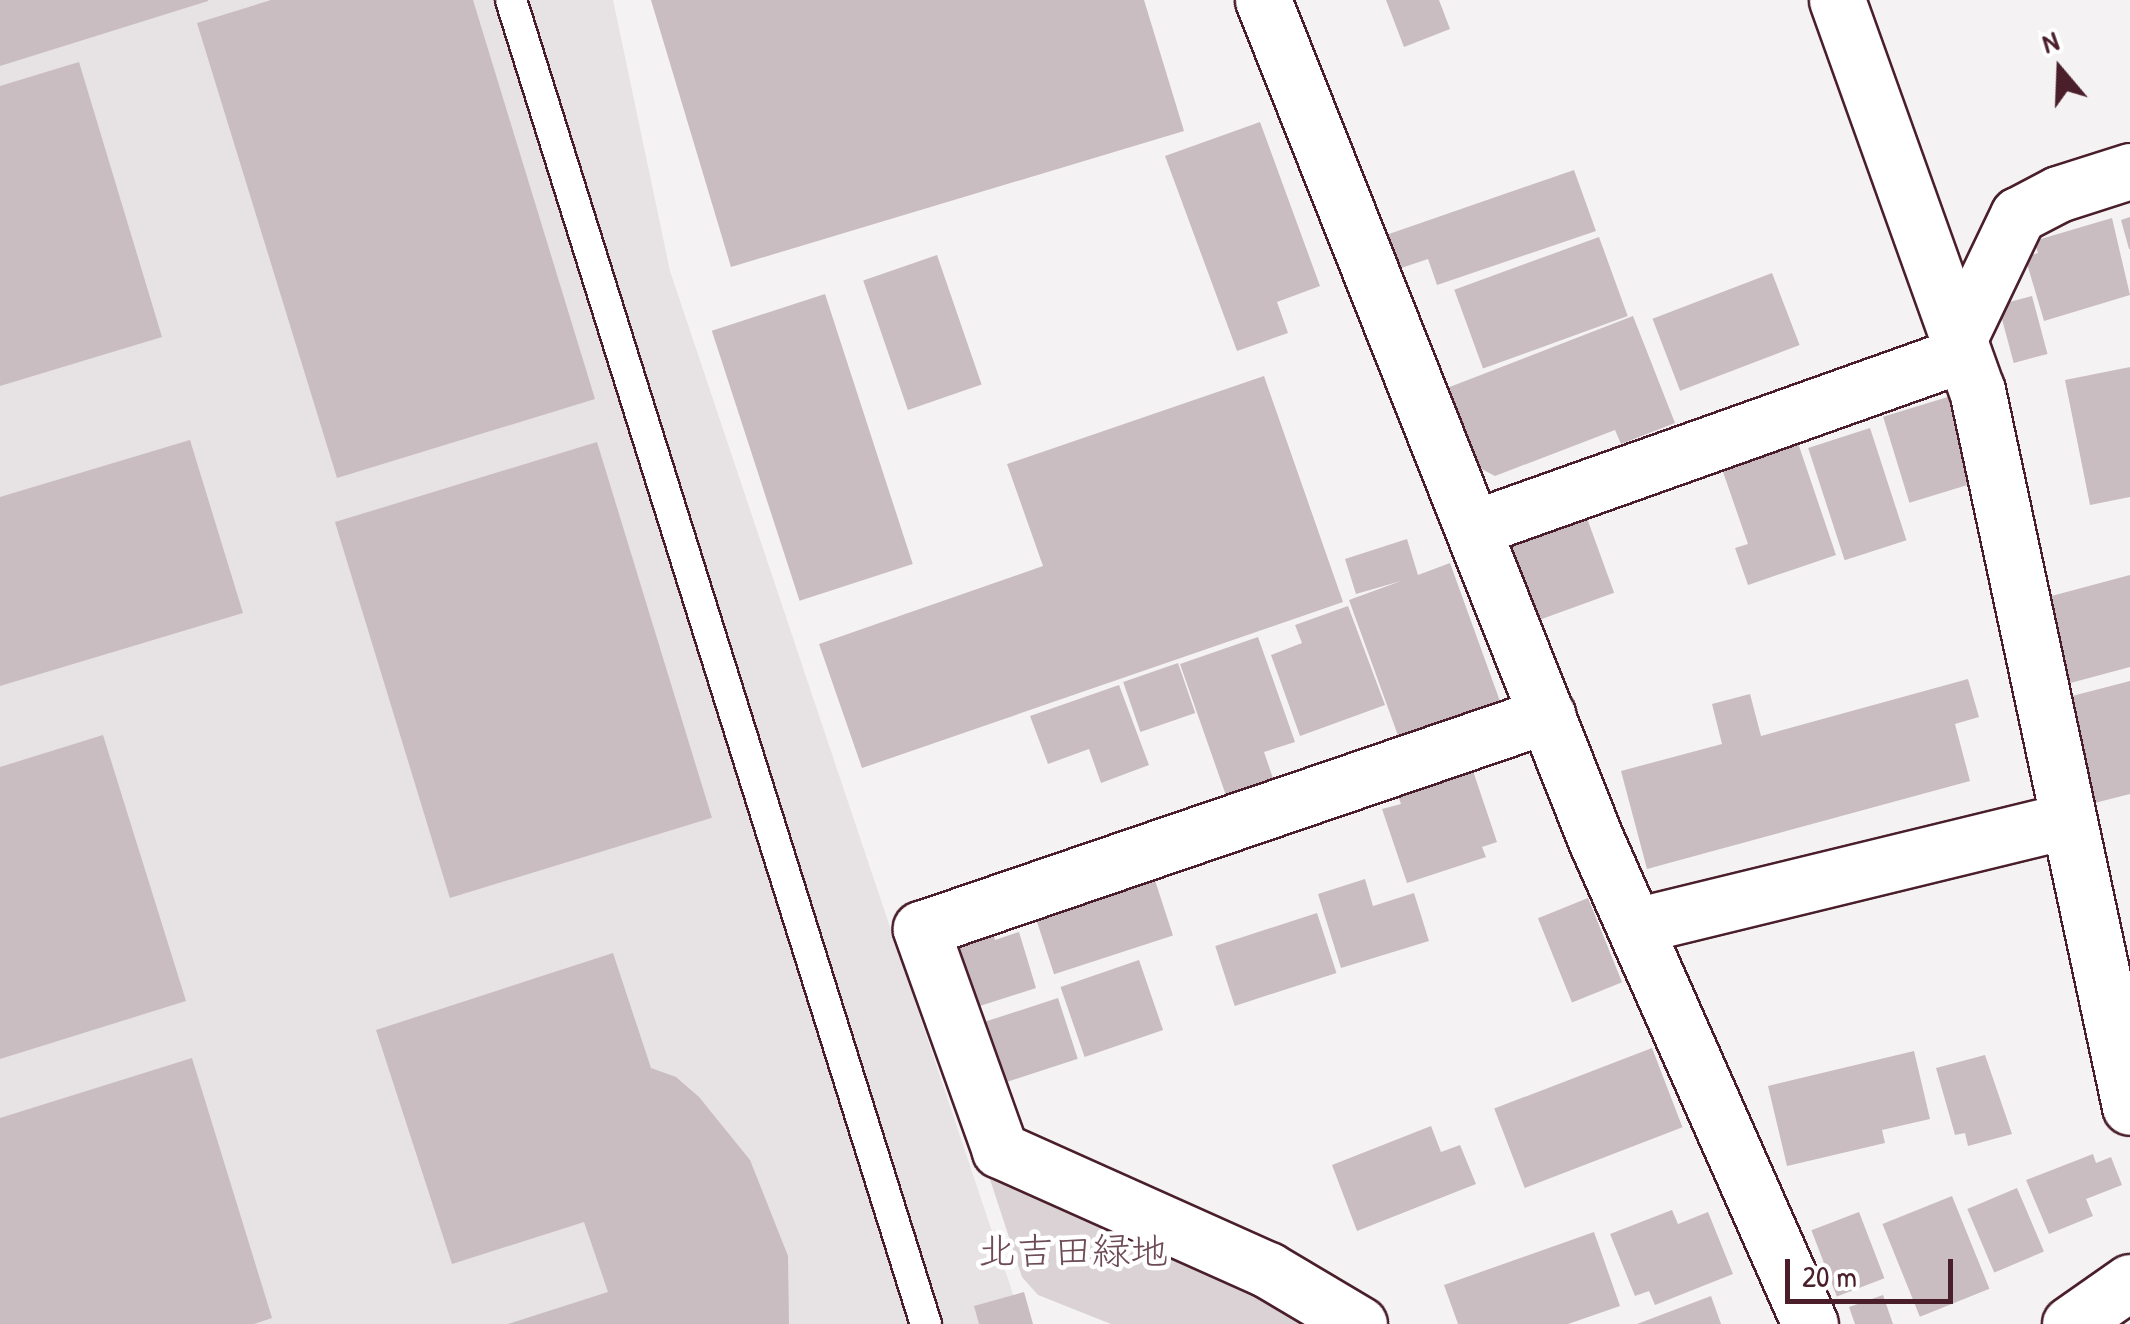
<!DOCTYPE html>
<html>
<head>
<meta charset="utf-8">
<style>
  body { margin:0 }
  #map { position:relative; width:2130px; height:1324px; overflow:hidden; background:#f4f2f2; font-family:"Patrick Hand","Klee One",sans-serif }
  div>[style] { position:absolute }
  .built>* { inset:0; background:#e7e2e3 }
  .green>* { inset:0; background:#dbd2d5 }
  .building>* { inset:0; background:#cabdc1; transform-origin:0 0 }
  .roads { filter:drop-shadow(2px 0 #4a1f2b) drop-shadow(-2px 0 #4a1f2b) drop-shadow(0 2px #4a1f2b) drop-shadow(0 -2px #4a1f2b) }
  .lane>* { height:30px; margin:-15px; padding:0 15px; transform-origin:15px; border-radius:15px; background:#fff }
  .street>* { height:55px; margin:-27.5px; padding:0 27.5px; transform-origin:27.5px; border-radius:27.5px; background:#fff }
  .primary>* { height:55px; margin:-27.5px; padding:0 27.5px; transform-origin:27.5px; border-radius:27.5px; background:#fff }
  span { translate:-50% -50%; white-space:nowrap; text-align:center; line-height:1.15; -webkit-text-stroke:9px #fff; paint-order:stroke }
  .park-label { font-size:38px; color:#6e4c56 }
  .north { position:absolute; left:2010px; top:20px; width:100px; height:100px; -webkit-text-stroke:8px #fff; paint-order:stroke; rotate:341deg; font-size:28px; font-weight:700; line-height:40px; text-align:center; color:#4a1f2b }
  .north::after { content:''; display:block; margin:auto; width:35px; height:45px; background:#4a1f2b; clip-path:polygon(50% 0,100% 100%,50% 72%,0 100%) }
  .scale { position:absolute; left:1785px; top:1259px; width:168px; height:45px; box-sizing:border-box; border:5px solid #4a1f2b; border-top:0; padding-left:12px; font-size:30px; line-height:35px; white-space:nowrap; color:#4a1f2b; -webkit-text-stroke:8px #fff; paint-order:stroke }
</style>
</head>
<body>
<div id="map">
  <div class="built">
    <div style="clip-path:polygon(0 0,613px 0,670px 271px,1023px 1324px,0 1324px)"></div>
  </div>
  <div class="green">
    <div style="clip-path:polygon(985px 1164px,1341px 1324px,1111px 1324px,1038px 1295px,1022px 1277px)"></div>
  </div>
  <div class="building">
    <div style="clip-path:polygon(0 0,208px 0,208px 1px,0 66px)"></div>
    <div style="clip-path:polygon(271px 0,473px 0,595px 399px,337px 478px,197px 23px)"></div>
    <div style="clip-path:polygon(651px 0,1144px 0,1184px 131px,731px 267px)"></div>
    <div style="clip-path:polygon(1386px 0,1439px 0,1450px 29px,1404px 47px)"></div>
    <div style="clip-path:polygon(79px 62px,162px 337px,0 386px,0 86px)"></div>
    <div style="clip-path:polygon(1260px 122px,1320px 286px,1277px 302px,1288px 333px,1237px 351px,1165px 156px)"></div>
    <div style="clip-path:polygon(1574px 170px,1596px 231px,1437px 285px,1428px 259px,1398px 269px,1386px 235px)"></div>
    <div style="clip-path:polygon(2130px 217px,2130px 249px,2129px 249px,2121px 220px)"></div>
    <div style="clip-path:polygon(2112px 218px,2130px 295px,2044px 321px,2025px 257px,2038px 253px,2034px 241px)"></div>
    <div style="left:1599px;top:237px;width:84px;height:154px;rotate:70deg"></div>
    <div style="left:937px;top:255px;width:137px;height:78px;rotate:71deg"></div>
    <div style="left:1772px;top:273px;width:77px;height:128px;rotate:69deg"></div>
    <div style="left:825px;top:294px;width:284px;height:119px;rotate:72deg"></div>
    <div style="left:2032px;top:296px;width:60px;height:35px;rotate:75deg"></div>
    <div style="clip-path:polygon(1633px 316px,1675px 423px,1621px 444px,1615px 430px,1495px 476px,1478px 467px,1447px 388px)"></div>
    <div style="clip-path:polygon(2130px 367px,2130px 497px,2090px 505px,2065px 380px)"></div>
    <div style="clip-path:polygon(1264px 376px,1343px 602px,862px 768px,819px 644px,1043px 566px,1007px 464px)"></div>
    <div style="left:1951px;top:396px;width:90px;height:71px;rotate:73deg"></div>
    <div style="left:1870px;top:428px;width:118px;height:65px;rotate:72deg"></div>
    <div style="clip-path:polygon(190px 440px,243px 613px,0 686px,0 497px)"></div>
    <div style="left:597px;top:442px;width:393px;height:274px;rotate:73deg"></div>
    <div style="clip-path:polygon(1798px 443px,1836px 555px,1748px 585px,1735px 548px,1748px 544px,1722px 469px)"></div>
    <div style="left:1584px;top:510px;width:88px;height:85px;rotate:70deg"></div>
    <div style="clip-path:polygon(1407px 539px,1418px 575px,1450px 563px,1501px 704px,1400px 741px,1349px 600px,1401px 581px,1356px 594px,1345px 559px)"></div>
    <div style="clip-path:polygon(2130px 575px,2130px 667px,2048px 689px,2025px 603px)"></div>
    <div style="clip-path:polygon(1348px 606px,1385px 705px,1300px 736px,1271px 655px,1302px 643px,1295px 625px)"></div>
    <div style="clip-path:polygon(1258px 637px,1295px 742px,1264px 752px,1276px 787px,1229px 804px,1180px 664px)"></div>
    <div style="left:1178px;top:663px;width:53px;height:58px;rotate:71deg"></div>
    <div style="clip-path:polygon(1968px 679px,1979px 717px,1955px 724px,1970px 781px,1647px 869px,1621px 771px,1722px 744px,1712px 704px,1750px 694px,1761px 736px)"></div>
    <div style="clip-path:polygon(2130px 681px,2130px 794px,2067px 810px,2049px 702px)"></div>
    <div style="clip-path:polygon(1119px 685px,1149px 765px,1101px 783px,1089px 749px,1048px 764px,1030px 716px)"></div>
    <div style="clip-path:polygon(103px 735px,186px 1001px,0 1059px,0 767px)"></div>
    <div style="clip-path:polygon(1471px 765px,1497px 842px,1482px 847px,1486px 857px,1407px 883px,1382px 809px,1401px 804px,1396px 790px)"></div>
    <div style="left:1151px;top:868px;width:71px;height:125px;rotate:72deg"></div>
    <div style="clip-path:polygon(1365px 879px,1373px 906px,1414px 893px,1429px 941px,1341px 968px,1318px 894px)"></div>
    <div style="left:1588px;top:898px;width:91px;height:54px;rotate:68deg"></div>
    <div style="left:1317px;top:913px;width:63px;height:107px;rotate:72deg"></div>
    <div style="clip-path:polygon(993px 930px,995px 940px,1019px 932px,1036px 988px,958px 1013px,936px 949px)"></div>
    <div style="clip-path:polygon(613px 953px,651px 1068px,676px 1077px,699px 1097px,750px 1160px,788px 1256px,789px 1324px,508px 1324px,608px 1292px,584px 1222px,452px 1264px,376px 1030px)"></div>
    <div style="left:1139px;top:960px;width:74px;height:83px;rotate:71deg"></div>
    <div style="left:1058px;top:998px;width:64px;height:94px;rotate:72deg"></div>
    <div style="left:1652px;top:1048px;width:85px;height:169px;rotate:69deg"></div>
    <div style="clip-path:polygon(1914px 1051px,1930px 1119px,1882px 1130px,1885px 1143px,1787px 1166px,1768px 1086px)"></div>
    <div style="clip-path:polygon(1985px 1055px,2012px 1134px,1968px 1146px,1965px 1133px,1955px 1135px,1936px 1068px)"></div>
    <div style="clip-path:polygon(192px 1058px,272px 1318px,254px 1324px,0 1324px,0 1118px)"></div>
    <div style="clip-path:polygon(1431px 1126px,1441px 1152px,1460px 1145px,1476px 1184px,1357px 1231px,1332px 1165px)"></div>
    <div style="clip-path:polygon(2093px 1154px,2096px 1163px,2111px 1157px,2122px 1185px,2086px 1199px,2093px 1216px,2049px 1234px,2026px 1180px)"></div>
    <div style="left:2017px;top:1188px;width:69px;height:54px;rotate:67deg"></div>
    <div style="left:1952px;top:1196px;width:100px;height:75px;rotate:68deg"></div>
    <div style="clip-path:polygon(1672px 1210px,1678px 1224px,1708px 1212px,1733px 1274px,1655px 1305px,1649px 1291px,1635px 1296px,1610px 1234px)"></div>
    <div style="left:1859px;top:1212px;width:71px;height:51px;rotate:69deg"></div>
    <div style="clip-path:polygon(1594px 1232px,1620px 1306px,1568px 1324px,1458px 1324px,1444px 1285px)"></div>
    <div style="clip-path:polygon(1024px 1292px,1033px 1324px,979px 1324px,974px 1306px)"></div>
    <div style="clip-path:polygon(1883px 1295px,1893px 1324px,1855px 1324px,1849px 1307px)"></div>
    <div style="clip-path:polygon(1711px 1296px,1721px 1324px,1637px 1324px)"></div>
  </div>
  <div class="roads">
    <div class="lane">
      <div style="left:511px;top:0;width:1388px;rotate:72.6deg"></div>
    </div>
    <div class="street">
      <div style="left:1263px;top:0;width:904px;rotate:68.38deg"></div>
      <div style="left:1596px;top:840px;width:529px;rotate:66.15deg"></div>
      <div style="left:1837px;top:0;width:414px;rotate:70.3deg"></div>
      <div style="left:1977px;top:390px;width:733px;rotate:77.95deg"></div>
      <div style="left:1474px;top:528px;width:504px;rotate:-19.59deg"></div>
      <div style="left:1949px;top:359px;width:160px;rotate:-64.4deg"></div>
      <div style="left:2018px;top:215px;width:45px;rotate:-27.7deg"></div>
      <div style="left:2058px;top:194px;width:76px;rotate:-17.7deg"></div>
      <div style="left:1635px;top:926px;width:443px;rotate:-13.7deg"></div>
      <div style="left:1359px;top:1324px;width:106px;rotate:-149.3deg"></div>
      <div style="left:1268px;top:1270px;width:294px;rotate:-155.9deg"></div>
      <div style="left:1000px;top:1150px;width:235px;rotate:-109.7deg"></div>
      <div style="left:921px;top:929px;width:662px;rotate:-18.87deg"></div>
    </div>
    <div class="primary">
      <div style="left:2070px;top:1324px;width:73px;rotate:-35deg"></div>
    </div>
  </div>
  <div class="park-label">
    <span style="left:1073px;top:1251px">北吉田緑地</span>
  </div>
  <div class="north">N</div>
  <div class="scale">20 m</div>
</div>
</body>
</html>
